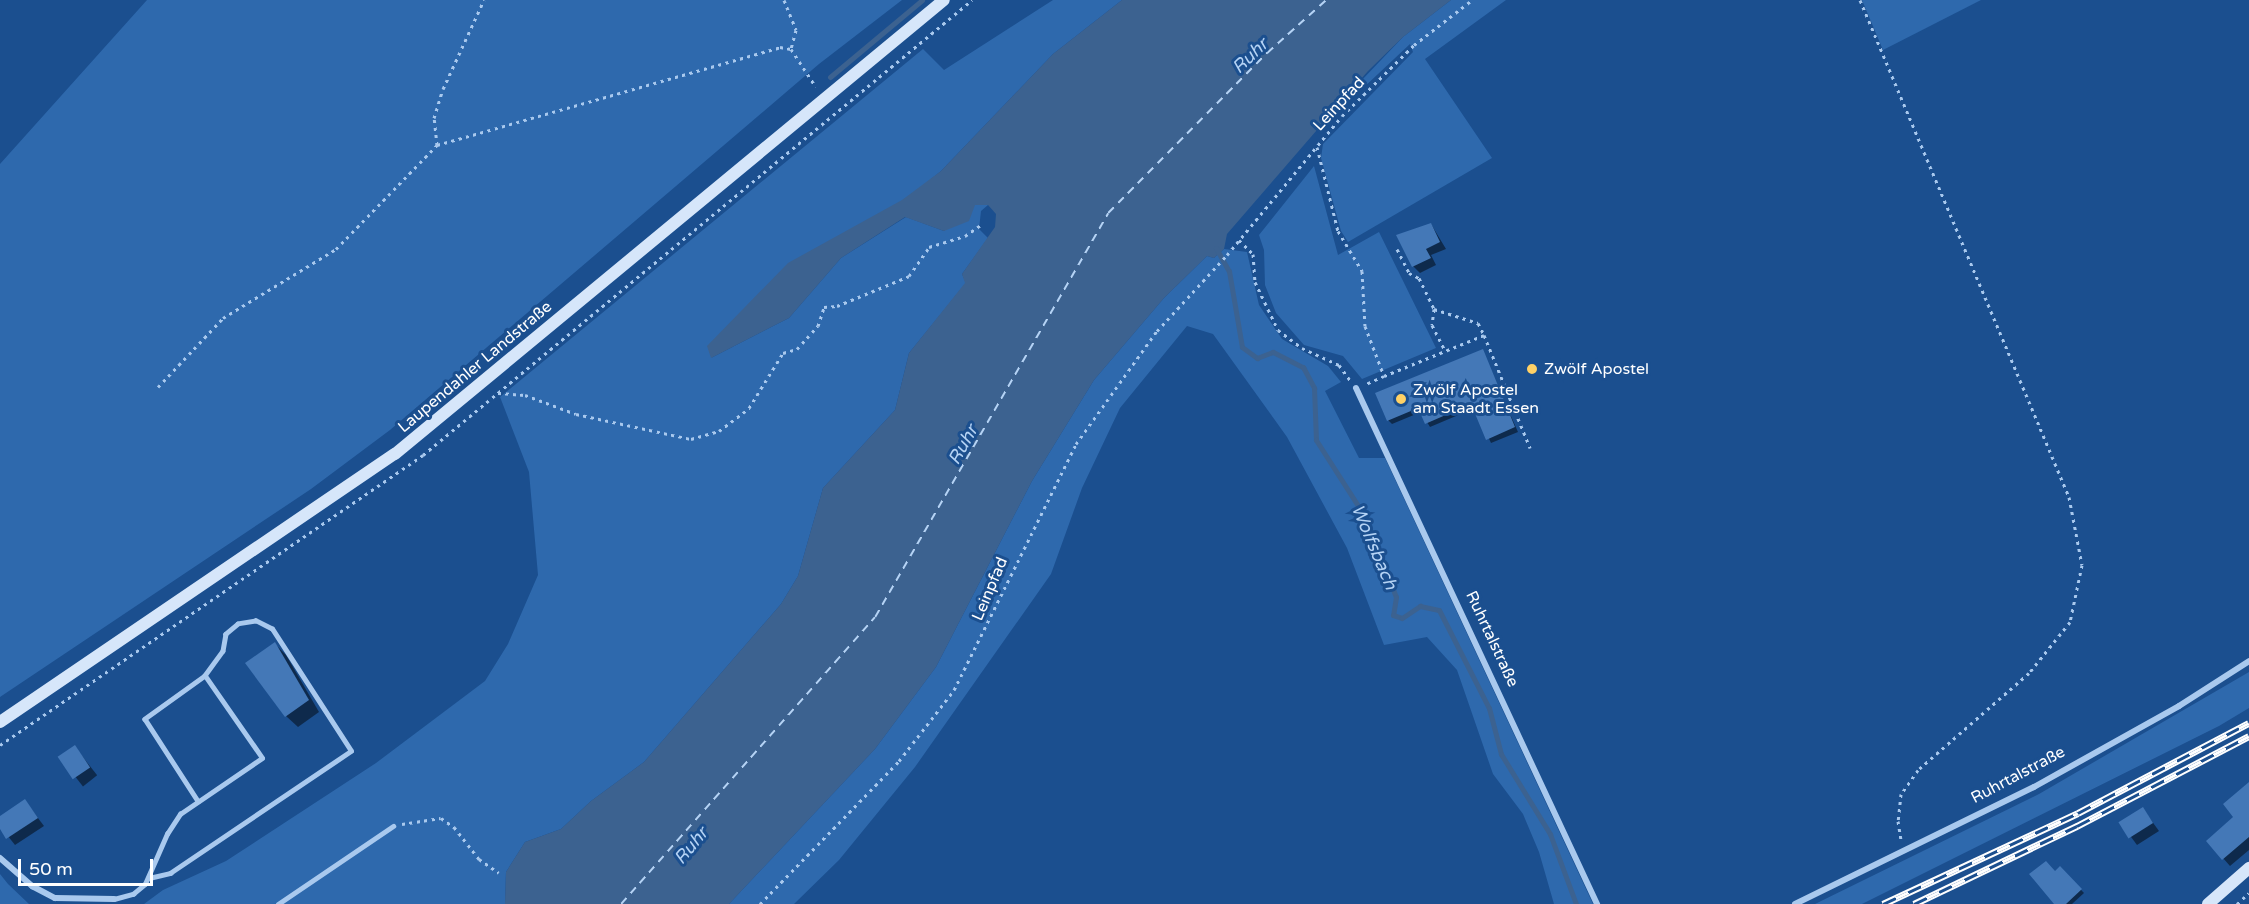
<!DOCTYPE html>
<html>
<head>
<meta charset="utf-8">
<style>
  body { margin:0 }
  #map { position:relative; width:2249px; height:904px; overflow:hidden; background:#1b4f8f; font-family:"Varela Round",sans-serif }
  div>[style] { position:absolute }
  .green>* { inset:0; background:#2e69ad }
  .water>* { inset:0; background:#3c6290 }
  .shadow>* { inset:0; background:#0007; transform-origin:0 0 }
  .stream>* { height:5px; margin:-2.5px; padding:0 2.5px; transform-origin:2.5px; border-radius:2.5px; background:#3c6290 }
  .ferry>* { height:1.5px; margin-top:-0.75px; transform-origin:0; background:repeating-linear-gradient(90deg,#b5d3f5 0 8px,transparent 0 14px) }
  .building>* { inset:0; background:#4478b7; transform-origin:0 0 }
  .path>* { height:3px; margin-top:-1.5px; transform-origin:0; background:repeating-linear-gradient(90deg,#a9c9ee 0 3px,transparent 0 7.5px) }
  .service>* { height:4.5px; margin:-2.25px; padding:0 2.25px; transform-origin:2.25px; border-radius:2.25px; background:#a9c9ee }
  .minor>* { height:6px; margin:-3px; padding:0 3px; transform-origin:3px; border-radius:3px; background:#a9c9ee }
  .secondary>* { height:12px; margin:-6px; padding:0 6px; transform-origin:6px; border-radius:6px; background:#d6e6fa }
  .rail>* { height:7px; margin-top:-3.5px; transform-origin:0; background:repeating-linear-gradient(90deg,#1b4f8f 0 14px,#fff 0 28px); box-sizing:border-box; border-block:2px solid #fff }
  .dots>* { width:16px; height:16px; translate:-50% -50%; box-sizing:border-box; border:3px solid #1b4f8f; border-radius:50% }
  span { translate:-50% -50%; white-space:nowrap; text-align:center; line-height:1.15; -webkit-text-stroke:6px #1b4f8f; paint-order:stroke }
  .street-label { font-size:16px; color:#fff }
  .poi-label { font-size:16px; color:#fff }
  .left { translate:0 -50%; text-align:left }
  .water-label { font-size:18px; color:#b5d3f5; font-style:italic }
  .scale { position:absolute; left:18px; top:859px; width:135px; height:27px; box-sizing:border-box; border:3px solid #fff; border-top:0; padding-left:8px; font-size:18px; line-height:21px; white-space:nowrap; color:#fff; -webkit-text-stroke:4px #1b4f8f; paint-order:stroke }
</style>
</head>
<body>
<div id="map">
  <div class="green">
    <div style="clip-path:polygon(147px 0,902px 0,819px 64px,390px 430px,311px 489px,0 697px,0 164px)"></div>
    <div style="clip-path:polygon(1053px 0,1122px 0,1053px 54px,941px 171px,711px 358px,789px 318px,841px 258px,906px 217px,944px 231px,975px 204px,988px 205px,981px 211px,979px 229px,988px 238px,962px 274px,966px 283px,909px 353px,895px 410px,823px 488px,798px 576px,781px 604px,644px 762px,591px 801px,561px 829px,525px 842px,506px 872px,505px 904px,144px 904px,163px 890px,226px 861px,376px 763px,485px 681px,508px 644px,538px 575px,529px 472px,500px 397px,923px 49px,944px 70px)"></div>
    <div style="clip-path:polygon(1451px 0,1506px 0,1425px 59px,1492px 158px,1348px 242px,1341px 231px,1321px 158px,1323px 144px,1413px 52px,1410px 44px,1345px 105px,1340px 103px,1403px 37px)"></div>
    <div style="clip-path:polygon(1862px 0,1981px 0,1883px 50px)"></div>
    <div style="clip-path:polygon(1314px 166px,1338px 255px,1379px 232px,1436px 348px,1362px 379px,1343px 356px,1304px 345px,1276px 313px,1265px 285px,1264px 250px,1259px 235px)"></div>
    <div style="clip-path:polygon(1224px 249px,1247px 252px,1259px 305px,1282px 339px,1328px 366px,1341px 382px,1325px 391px,1359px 458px,1385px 458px,1593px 904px,1554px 904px,1539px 852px,1523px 814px,1493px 774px,1457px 670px,1427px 637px,1384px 645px,1347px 548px,1287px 437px,1213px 334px,1187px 326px,1120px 408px,1082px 488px,1051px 574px,915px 767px,839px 860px,794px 904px,729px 904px,875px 749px,936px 667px,1032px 481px,1094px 380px,1164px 298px,1207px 256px,1214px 258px)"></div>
    <div style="clip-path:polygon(2249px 672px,2249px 708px,2219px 726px,1862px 904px,1815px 904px,2039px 794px)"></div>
    <div style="clip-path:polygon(0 874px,8px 884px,29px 904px,0 904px)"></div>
  </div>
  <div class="water">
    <div style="clip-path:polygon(1122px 0,1451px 0,1403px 37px,1368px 71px,1227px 234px,1224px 249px,1214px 258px,1207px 256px,1164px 298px,1094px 380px,1032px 481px,936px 667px,875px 749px,729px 904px,505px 904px,506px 872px,525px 842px,561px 829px,591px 801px,644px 762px,781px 604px,798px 576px,823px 488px,895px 410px,909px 353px,965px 283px,962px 274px,995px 227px,996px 214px,988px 205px,975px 205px,969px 221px,944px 231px,905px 217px,841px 258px,789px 318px,711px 358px,707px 346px,788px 263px,902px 200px,941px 171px,1053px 54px)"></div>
  </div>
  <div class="shadow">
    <div style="clip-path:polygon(1431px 224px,1446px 249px,1431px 255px,1436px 265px,1420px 273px,1413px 266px)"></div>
    <div style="clip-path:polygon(1482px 351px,1518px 432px,1491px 443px,1475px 408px,1430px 427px,1421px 412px,1392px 424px,1388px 420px)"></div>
    <div style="clip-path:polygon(275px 644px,286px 655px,319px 712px,298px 727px,286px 716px)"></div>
    <div style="left:75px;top:747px;width:36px;height:18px;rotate:52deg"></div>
    <div style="clip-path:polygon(2249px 784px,2249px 850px,2230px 866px,2208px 841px,2235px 817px)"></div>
    <div style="clip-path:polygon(25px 801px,44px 826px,15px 845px,0 826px,0 817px)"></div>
    <div style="clip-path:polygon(2143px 809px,2159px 831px,2137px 845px,2120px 822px)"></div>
    <div style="clip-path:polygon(2060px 868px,2084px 893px,2072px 904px,2054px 904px,2055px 873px)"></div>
  </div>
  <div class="stream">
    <div style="left:830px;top:77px;width:120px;rotate:-39.9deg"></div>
    <div style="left:1216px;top:248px;width:26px;rotate:61deg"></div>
    <div style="left:1229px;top:271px;width:77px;rotate:80.3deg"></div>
    <div style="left:1242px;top:347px;width:19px;rotate:36deg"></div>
    <div style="left:1257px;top:358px;width:17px;rotate:-21deg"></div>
    <div style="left:1273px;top:352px;width:34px;rotate:27deg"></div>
    <div style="left:1303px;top:367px;width:24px;rotate:62deg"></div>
    <div style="left:1314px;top:388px;width:52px;rotate:87.8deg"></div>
    <div style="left:1316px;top:440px;width:89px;rotate:57.4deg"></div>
    <div style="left:1364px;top:515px;width:88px;rotate:68.7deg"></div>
    <div style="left:1396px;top:597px;width:18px;rotate:99deg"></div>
    <div style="left:1393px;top:615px;width:9px;rotate:18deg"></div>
    <div style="left:1402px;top:618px;width:22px;rotate:-34deg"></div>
    <div style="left:1420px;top:606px;width:19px;rotate:12deg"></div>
    <div style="left:1439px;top:610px;width:110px;rotate:63deg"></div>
    <div style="left:1489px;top:708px;width:48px;rotate:75.4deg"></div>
    <div style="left:1501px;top:754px;width:94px;rotate:58.5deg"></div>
    <div style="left:1550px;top:834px;width:75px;rotate:69.6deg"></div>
  </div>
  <div class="ferry">
    <div style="left:621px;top:904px;width:383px;rotate:-48.5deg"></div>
    <div style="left:875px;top:617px;width:466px;rotate:-60deg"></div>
    <div style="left:1108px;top:213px;width:226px;rotate:-45.2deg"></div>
    <div style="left:1267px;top:53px;width:79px;rotate:-41.9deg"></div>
  </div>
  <div class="building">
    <div style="clip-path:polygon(1431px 223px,1440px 242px,1426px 249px,1431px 258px,1412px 267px,1396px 235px)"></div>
    <div style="clip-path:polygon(1483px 349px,1515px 427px,1486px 440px,1471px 404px,1425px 424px,1418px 408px,1387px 421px,1375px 393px)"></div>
    <div style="clip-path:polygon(275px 642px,309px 700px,285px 717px,245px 663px)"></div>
    <div style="left:75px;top:745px;width:27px;height:21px;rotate:56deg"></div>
    <div style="clip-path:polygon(2249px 782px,2249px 837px,2222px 860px,2206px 841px,2233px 817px,2223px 804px)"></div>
    <div style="clip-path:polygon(25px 799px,38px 818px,6px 839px,0 829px,0 816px)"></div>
    <div style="left:2143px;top:807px;width:19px;height:29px;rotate:58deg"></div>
    <div style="clip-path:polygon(2046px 861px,2055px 871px,2060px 866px,2082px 889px,2066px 904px,2054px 904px,2029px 874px)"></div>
  </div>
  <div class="path">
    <div style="left:784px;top:0;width:32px;rotate:68deg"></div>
    <div style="left:796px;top:30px;width:20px;rotate:105deg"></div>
    <div style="left:791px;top:49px;width:45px;rotate:56.7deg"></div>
    <div style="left:1860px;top:0;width:539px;rotate:67.19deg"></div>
    <div style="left:2069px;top:497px;width:69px;rotate:79.2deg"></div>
    <div style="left:2082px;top:565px;width:58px;rotate:101.9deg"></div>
    <div style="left:2070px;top:622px;width:65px;rotate:128.8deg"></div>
    <div style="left:2029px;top:673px;width:147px;rotate:138.9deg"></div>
    <div style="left:1918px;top:770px;width:29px;rotate:125deg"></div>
    <div style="left:1901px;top:794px;width:27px;rotate:96deg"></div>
    <div style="left:1898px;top:821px;width:20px;rotate:81deg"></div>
    <div style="left:437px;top:145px;width:27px;rotate:-96deg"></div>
    <div style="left:434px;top:118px;width:30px;rotate:-73deg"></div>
    <div style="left:443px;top:89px;width:98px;rotate:-65.3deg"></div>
    <div style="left:1317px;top:147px;width:87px;rotate:76deg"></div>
    <div style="left:1338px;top:231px;width:47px;rotate:59deg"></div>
    <div style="left:1362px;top:271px;width:55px;rotate:86.9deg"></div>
    <div style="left:1365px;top:326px;width:53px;rotate:69.2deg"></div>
    <div style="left:1384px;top:376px;width:20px;rotate:156deg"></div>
    <div style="left:1239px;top:240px;width:20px;rotate:45deg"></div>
    <div style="left:1253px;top:254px;width:28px;rotate:86deg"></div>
    <div style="left:1255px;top:282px;width:53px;rotate:64.4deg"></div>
    <div style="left:1278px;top:330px;width:30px;rotate:37deg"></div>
    <div style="left:1302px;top:348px;width:41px;rotate:24.7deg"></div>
    <div style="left:1339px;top:365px;width:19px;rotate:54deg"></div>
    <div style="left:1397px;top:249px;width:27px;rotate:63deg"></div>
    <div style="left:1409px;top:273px;width:11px;rotate:27deg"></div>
    <div style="left:1419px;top:278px;width:34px;rotate:64deg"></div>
    <div style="left:1434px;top:309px;width:16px;rotate:97deg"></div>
    <div style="left:1432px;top:325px;width:29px;rotate:63deg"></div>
    <div style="left:1434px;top:309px;width:46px;rotate:17.7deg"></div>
    <div style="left:1478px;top:323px;width:13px;rotate:63deg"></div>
    <div style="left:1384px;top:376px;width:108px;rotate:-22.3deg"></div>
    <div style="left:1484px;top:335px;width:122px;rotate:67.8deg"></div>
    <div style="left:158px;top:387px;width:95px;rotate:-46.7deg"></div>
    <div style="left:223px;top:318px;width:132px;rotate:-31.4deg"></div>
    <div style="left:336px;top:249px;width:145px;rotate:-45.8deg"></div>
    <div style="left:437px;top:145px;width:357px;rotate:-15.9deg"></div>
    <div style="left:780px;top:47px;width:11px;rotate:10deg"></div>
    <div style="left:498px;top:393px;width:27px;rotate:4deg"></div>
    <div style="left:525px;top:395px;width:54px;rotate:20.4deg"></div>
    <div style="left:576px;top:414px;width:118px;rotate:12.3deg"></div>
    <div style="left:691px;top:439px;width:29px;rotate:-16deg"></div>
    <div style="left:719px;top:431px;width:38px;rotate:-37deg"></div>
    <div style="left:749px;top:408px;width:65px;rotate:-58.3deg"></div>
    <div style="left:783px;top:353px;width:15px;rotate:-16deg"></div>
    <div style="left:797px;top:349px;width:31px;rotate:-48deg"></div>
    <div style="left:818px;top:326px;width:20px;rotate:-72deg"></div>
    <div style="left:824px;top:307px;width:13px;rotate:-4deg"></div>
    <div style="left:837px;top:306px;width:78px;rotate:-22.6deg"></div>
    <div style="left:909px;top:276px;width:35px;rotate:-55deg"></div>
    <div style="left:929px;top:247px;width:38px;rotate:-17deg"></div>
    <div style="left:965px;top:236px;width:21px;rotate:-35deg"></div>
    <div style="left:0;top:745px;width:513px;rotate:-34.43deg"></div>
    <div style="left:423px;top:455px;width:713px;rotate:-39.65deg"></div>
    <div style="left:402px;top:824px;width:39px;rotate:-9deg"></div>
    <div style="left:441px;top:818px;width:16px;rotate:35deg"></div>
    <div style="left:454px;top:827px;width:41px;rotate:52deg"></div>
    <div style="left:479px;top:859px;width:24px;rotate:35deg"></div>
    <div style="left:760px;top:904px;width:199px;rotate:-45.8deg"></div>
    <div style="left:899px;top:761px;width:90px;rotate:-52.2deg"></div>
    <div style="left:954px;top:690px;width:275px;rotate:-63.6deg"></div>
    <div style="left:1076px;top:444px;width:139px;rotate:-54.4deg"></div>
    <div style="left:1157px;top:331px;width:103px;rotate:-47.4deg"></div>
    <div style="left:1227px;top:255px;width:180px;rotate:-50.4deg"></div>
    <div style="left:1342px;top:116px;width:101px;rotate:-44.6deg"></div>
    <div style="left:1414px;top:45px;width:73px;rotate:-37.8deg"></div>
    <div style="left:2237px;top:904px;width:16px;rotate:-43deg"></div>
  </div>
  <div class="service">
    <div style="left:149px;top:878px;width:22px;rotate:-13deg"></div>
    <div style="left:170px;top:873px;width:218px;rotate:-34deg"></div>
    <div style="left:351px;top:751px;width:145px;rotate:-122.9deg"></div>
    <div style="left:272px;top:629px;width:18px;rotate:-153deg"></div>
    <div style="left:256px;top:621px;width:18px;rotate:171deg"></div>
    <div style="left:238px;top:624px;width:16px;rotate:140deg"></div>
    <div style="left:226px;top:634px;width:17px;rotate:100deg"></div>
    <div style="left:223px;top:651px;width:31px;rotate:126deg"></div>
    <div style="left:114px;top:899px;width:20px;rotate:-15deg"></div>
    <div style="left:133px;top:894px;width:16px;rotate:-40deg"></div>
    <div style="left:145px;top:884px;width:55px;rotate:-66.3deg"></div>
    <div style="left:167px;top:834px;width:24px;rotate:-57deg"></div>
    <div style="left:180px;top:814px;width:99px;rotate:-34.3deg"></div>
    <div style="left:262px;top:758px;width:100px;rotate:-124.8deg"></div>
    <div style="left:205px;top:676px;width:74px;rotate:144.4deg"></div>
    <div style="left:145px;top:719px;width:98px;rotate:57.1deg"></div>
    <div style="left:278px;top:904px;width:139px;rotate:-34.1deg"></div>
  </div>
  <div class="minor">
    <div style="left:1356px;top:388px;width:570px;rotate:64.96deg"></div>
    <div style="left:0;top:858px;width:43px;rotate:41.2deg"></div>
    <div style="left:32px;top:886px;width:26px;rotate:28deg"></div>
    <div style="left:55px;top:898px;width:59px;rotate:1deg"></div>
    <div style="left:1795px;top:904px;width:266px;rotate:-26.1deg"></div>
    <div style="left:2034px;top:787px;width:166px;rotate:-29.2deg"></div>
    <div style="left:2179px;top:706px;width:83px;rotate:-32.7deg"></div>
  </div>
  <div class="secondary">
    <div style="left:0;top:722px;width:477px;rotate:-34.2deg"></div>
    <div style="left:395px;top:454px;width:712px;rotate:-39.59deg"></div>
    <div style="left:2208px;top:904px;width:55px;rotate:-41.3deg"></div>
  </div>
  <div class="rail">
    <div style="left:1883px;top:904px;width:215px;rotate:-25deg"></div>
    <div style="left:2078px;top:813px;width:193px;rotate:-27.8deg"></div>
    <div style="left:1914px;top:904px;width:181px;rotate:-25.6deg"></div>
    <div style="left:2077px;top:826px;width:194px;rotate:-27.6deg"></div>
  </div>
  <div class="dots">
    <div style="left:1532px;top:369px;background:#ffd166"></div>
    <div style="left:1401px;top:399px;background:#ffd166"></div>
  </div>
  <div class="street-label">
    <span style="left:1339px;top:104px;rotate:-47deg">Leinpfad</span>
    <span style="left:475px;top:367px;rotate:-40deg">Laupendahler Landstraße</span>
    <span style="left:990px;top:589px;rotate:-67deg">Leinpfad</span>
    <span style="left:1492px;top:639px;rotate:65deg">Ruhrtalstraße</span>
    <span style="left:2018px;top:775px;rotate:-28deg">Ruhrtalstraße</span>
  </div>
  <div class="poi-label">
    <span class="left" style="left:1544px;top:369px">Zwölf Apostel</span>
    <span class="left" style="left:1413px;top:399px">Zwölf Apostel<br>am Staadt Essen</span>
  </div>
  <div class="water-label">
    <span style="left:1250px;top:56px;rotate:-44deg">Ruhr</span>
    <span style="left:963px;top:445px;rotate:-61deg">Ruhr</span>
    <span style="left:1374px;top:547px;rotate:67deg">Wolfsbach</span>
    <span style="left:691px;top:846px;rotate:-50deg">Ruhr</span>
  </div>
  <div class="scale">50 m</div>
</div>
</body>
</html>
